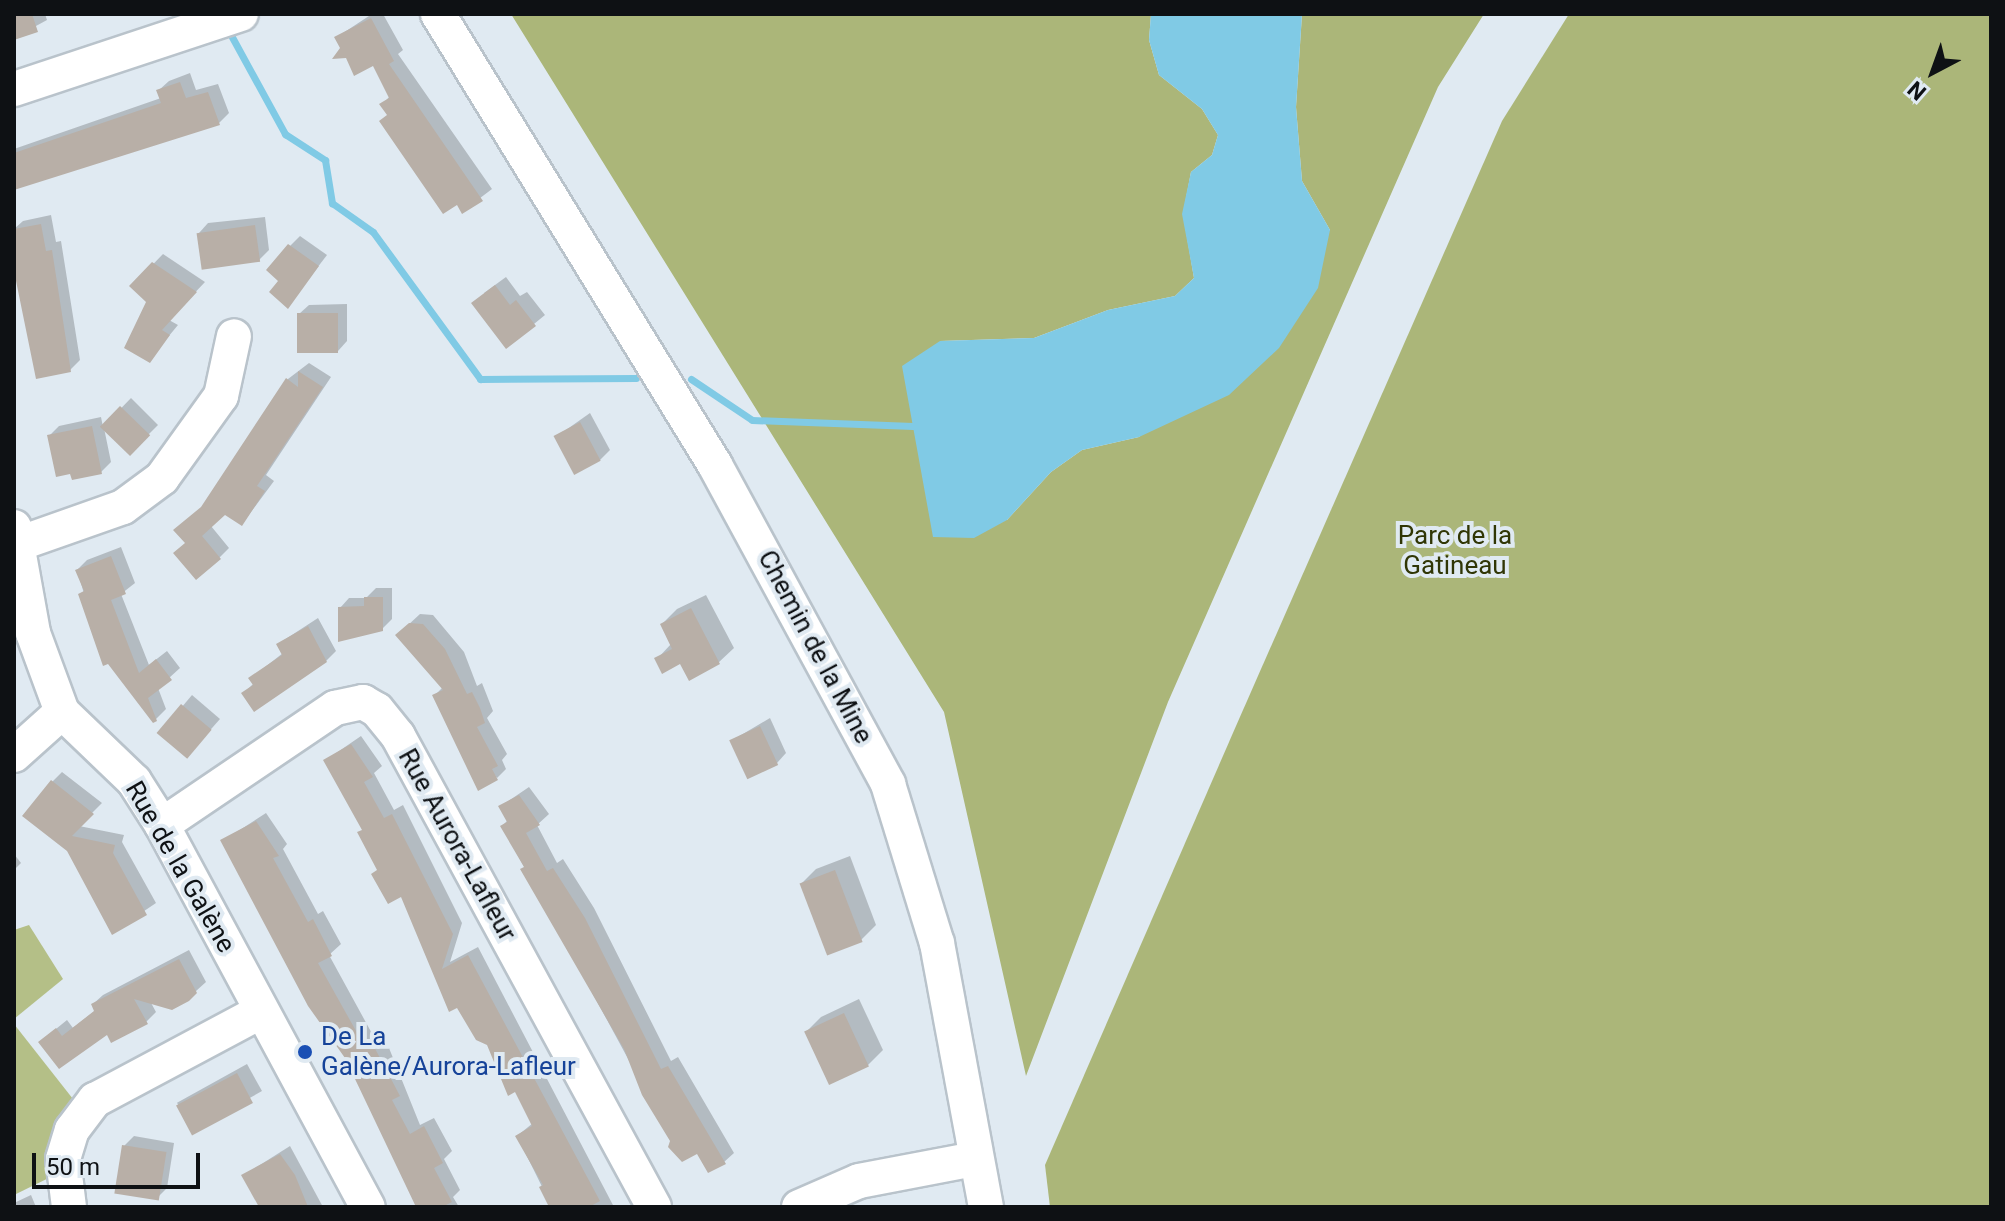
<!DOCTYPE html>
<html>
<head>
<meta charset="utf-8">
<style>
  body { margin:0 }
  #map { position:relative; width:2005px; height:1221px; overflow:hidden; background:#e0eaf2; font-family:Roboto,sans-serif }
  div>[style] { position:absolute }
  .green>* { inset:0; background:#b4bf87 }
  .forest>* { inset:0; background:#abb679 }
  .water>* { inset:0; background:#80cae5 }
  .shadow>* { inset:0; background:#0003; transform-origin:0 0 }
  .stream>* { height:7px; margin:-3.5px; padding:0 3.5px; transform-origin:3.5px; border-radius:3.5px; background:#80cae5 }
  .building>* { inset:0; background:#b8afa7; transform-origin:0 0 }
  .roads { filter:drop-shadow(2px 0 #b9c3cb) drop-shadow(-2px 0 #b9c3cb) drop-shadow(0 2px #b9c3cb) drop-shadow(0 -2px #b9c3cb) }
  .minor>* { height:34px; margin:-17px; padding:0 17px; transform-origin:17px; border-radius:17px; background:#fff }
  .dots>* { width:22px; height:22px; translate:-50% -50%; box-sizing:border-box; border:4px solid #e0eaf2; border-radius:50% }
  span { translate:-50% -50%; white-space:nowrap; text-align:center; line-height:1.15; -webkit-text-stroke:8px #e0eaf2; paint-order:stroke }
  .park-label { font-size:26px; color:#303605 }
  .street-label { font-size:26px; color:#0e1114 }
  .transit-label { font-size:26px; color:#164399 }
  .left { translate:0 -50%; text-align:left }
  .frame { position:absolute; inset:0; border:16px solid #0e1114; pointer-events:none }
  .north { position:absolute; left:1893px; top:32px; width:80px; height:80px; -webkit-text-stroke:6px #e0eaf2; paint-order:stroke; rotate:221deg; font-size:22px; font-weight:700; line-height:32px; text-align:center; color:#0e1114 }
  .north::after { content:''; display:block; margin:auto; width:28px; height:36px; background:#0e1114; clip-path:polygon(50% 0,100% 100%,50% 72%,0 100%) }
  .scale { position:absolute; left:32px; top:1153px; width:168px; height:36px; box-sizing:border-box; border:4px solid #0e1114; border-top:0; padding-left:10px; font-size:24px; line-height:28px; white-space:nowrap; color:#0e1114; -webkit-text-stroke:6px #e0eaf2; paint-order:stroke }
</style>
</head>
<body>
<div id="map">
  <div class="green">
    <div style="clip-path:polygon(29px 925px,63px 979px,14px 1019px,14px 930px)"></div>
    <div style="clip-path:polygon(14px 1024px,84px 1113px,63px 1171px,14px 1195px)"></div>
  </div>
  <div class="forest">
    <div style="clip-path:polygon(511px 14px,1151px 14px,1149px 40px,1159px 75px,1202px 109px,1218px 135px,1212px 155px,1191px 172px,1183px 214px,1194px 278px,1175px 296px,1108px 310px,1034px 338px,940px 341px,1007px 520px,1051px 472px,1082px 450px,1139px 437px,1330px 230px,1302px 181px,1296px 107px,1302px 14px,1484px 14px,1438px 87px,1168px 702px,1026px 1076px,944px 712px)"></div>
    <div style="clip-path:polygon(1569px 14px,1991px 14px,1991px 1207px,1050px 1207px,1045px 1165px,1236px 726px,1502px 121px)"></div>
  </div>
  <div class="water">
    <div style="clip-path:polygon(1151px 14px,1302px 14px,1296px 107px,1302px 181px,1330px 230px,1318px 288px,1279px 348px,1229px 395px,1139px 437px,1082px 450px,1051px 472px,1007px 520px,974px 538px,933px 537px,902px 366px,940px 341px,1034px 338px,1108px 310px,1175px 296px,1194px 278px,1182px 214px,1191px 172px,1212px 155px,1218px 135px,1202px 109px,1159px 75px,1149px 40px)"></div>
  </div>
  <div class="shadow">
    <div style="clip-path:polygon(14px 14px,45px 14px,47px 20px,14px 38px)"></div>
    <div style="clip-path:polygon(372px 14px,383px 14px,403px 50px,398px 54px,492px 189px,463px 211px,382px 105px,390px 96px,374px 64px,342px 48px,337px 37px)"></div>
    <div style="clip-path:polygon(190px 73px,196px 90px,218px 84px,229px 113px,219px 123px,14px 188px,14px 149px,161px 98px,159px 90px,169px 81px)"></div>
    <div style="clip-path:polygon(51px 215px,56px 242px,61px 241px,80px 360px,70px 370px,14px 259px,14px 229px,23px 221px)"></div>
    <div style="clip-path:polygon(265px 217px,269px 250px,259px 260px,199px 233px,208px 223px)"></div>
    <div style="clip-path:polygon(300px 236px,327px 255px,288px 306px,281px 281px,290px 246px)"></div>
    <div style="clip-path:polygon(163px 254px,205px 282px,169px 320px,178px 325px,149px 360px,149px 302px,132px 286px)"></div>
    <div style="clip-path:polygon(506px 277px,520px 296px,527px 292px,545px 315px,507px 346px,484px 293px)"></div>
    <div style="clip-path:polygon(347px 304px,347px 341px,338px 351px,299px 314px,309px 305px)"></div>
    <div style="clip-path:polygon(309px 363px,331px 377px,266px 475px,274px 481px,242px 524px,225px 513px,211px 526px,229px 548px,219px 558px,187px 542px,205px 504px,288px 379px)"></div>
    <div style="clip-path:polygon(131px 398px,158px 425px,130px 453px,104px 428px,111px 462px,101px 472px,49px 436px,59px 426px,101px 417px,103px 427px)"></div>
    <div style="clip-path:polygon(590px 413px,610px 450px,600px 460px,556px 437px)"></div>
    <div style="clip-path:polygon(121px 547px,135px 583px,121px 594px,149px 665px,167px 651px,180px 668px,158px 688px,166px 709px,156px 719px,109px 662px,105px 664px,77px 570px,87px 560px)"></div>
    <div style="clip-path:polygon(376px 588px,392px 588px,392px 619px,382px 629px,340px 608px,349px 598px,366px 598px)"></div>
    <div style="clip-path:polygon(706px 595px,734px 648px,718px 663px,657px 659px,672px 643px,662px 624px,677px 609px)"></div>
    <div style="clip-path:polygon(420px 614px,433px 615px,464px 652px,477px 686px,482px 683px,493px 711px,487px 718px,507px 754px,502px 760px,506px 769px,497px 778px,434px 696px,443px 687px,407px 626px)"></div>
    <div style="clip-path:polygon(318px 618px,336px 651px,326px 661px,244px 693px,254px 683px,251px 678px,283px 653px,278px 644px)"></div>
    <div style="clip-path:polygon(192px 695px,220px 719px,197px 745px,160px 733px)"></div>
    <div style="clip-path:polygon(770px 718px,786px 753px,777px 763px,731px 741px)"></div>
    <div style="clip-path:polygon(361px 736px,382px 766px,374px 773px,394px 810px,403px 805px,462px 923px,450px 962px,478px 947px,614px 1207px,552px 1207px,517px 1136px,533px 1123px,489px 1044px,477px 1039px,402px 894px,379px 869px,364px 829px,326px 760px)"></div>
    <div style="clip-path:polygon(62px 772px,102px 803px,79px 826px,124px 835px,122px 842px,156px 903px,113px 932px,69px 850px,52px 782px)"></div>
    <div style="clip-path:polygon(529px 787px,549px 814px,537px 825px,557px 863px,563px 859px,594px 908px,671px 1061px,678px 1057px,734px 1153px,724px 1162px,672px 1140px,502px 826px,508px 820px,501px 806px)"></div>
    <div style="clip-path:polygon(266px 813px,287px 844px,283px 849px,318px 914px,323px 911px,341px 944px,329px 955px,375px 1039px,382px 1035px,389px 1048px,420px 1125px,434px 1118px,452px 1151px,444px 1159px,460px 1190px,453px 1197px,459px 1207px,419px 1207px,347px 1057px,223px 841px)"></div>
    <div style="clip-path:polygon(14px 854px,21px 863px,14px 870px)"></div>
    <div style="clip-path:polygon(850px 856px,876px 925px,861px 940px,801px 884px,816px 869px)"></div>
    <div style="clip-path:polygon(189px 950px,206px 982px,196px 991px,150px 1001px,156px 1012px,146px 1022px,108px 1032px,60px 1067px,51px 1033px,67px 1020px,73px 1028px,96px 1010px,93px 1004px,103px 995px)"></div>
    <div style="clip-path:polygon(859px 999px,883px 1050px,868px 1065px,806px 1032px,821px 1017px)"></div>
    <div style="left:247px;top:1064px;width:31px;height:80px;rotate:61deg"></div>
    <div style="clip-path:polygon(134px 1136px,174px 1143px,167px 1188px,157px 1198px,124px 1146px)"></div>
    <div style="clip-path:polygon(290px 1146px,323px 1207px,261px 1207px,244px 1175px)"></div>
    <div style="clip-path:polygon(31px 1195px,36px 1207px,14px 1207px,14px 1203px)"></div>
  </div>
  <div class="stream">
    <div style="left:232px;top:37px;width:111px;rotate:61.3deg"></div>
    <div style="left:285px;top:134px;width:48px;rotate:33deg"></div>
    <div style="left:325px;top:160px;width:44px;rotate:80.8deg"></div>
    <div style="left:332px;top:203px;width:50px;rotate:35.3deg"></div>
    <div style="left:373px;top:232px;width:182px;rotate:53.9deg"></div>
    <div style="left:480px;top:379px;width:156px;rotate:-0.4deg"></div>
    <div style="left:691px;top:379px;width:73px;rotate:33.9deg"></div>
    <div style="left:752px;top:420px;width:161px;rotate:2.1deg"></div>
  </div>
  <div class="building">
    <div style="clip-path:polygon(14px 14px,32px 14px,38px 32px,14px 40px)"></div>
    <div style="clip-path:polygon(371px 18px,394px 61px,389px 64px,483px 201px,462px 214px,457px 205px,443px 214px,379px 121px,387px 115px,379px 104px,389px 98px,373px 66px,354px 76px,346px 58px,332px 59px,340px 48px,334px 37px)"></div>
    <div style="clip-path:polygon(180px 82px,186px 98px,208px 92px,220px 125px,14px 190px,14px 153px,161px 103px,156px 90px)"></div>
    <div style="clip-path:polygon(41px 224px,46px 251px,52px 250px,71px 372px,36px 379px,14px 271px,14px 229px)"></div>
    <div style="left:255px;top:225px;width:37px;height:59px;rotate:82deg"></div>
    <div style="clip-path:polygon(288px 244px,319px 266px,288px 309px,269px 292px,278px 281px,266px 270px)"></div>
    <div style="clip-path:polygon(152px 262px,197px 292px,162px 330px,170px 335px,150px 363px,124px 348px,146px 302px,129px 286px)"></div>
    <div style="clip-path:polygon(495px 285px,510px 305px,516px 300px,536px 326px,506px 349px,471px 303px)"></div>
    <div style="left:338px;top:313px;width:40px;height:41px;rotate:90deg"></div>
    <div style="clip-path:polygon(298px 371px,323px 387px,257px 486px,265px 491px,242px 526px,225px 515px,202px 536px,221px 559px,196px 580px,173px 553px,185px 543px,173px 530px,201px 507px,286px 378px,298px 387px)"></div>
    <div style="left:120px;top:406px;width:42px;height:29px;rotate:44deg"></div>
    <div style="left:580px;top:422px;width:44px;height:30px;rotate:62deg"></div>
    <div style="clip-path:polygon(92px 426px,102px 474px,72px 480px,70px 474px,56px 477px,47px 435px)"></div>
    <div style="clip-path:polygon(111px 556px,126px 594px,111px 600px,139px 673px,156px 659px,172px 680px,148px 698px,157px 721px,153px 723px,108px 664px,103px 666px,78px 594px,84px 591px,75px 570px)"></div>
    <div style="clip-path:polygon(364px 597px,383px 597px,383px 631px,338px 642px,338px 607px,364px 606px)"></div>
    <div style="clip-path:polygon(691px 608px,720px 664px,689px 681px,680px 664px,662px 674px,654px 658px,672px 649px,660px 624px)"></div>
    <div style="clip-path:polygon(409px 623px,423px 624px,445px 649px,467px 694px,472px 692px,480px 708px,485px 723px,477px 727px,498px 766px,492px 769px,498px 780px,478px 791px,432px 695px,443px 690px,395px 635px)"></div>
    <div style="clip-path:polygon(308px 626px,327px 662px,254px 712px,241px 693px,253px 685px,248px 678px,282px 655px,276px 644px)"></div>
    <div style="left:181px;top:704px;width:40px;height:38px;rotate:40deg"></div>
    <div style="left:760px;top:726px;width:43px;height:34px;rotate:65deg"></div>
    <div style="clip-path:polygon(351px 744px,373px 777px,364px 782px,384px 818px,392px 814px,453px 934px,442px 969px,468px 955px,600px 1201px,589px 1207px,549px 1207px,539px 1187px,543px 1185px,515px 1136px,532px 1126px,515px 1092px,508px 1096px,487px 1045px,476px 1040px,457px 1008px,449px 1012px,401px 897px,388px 904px,371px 874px,377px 870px,357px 832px,362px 830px,323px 760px)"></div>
    <div style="clip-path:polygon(51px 780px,94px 814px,72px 836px,115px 845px,113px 853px,147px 915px,112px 935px,67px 851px,22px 816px)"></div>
    <div style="clip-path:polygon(519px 795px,540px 825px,526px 833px,547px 871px,553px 868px,585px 918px,661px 1069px,668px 1066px,726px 1164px,708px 1173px,697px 1154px,682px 1162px,668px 1147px,670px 1141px,642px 1095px,624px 1049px,520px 869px,524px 867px,500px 826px,507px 822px,498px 806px)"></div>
    <div style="clip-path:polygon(256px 821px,279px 856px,273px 858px,308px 922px,313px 919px,332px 956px,318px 963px,365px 1047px,372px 1043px,380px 1058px,400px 1096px,392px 1100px,410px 1134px,424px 1126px,443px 1163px,434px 1168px,452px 1202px,442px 1207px,416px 1207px,345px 1058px,308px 1006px,220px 840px)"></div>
    <div style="left:835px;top:870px;width:77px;height:38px;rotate:69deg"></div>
    <div style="clip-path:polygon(179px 959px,197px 993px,189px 1001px,172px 1010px,134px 999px,148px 1024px,111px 1043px,107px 1035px,59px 1069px,38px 1042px,56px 1028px,62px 1036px,94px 1011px,91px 1004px)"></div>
    <div style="left:844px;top:1013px;width:59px;height:44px;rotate:65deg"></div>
    <div style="left:237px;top:1073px;width:34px;height:69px;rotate:62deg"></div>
    <div style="left:122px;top:1145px;width:45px;height:49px;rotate:9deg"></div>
    <div style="clip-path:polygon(280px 1154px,295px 1175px,308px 1207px,259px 1207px,241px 1175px)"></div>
  </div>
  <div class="roads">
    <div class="minor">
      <div style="left:438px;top:14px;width:529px;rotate:58.44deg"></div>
      <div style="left:715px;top:465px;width:363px;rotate:61.5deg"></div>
      <div style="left:888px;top:784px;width:166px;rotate:72.9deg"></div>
      <div style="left:937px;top:943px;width:269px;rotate:79.5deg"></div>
      <div style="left:14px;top:89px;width:239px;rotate:-18.3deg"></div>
      <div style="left:14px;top:527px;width:108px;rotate:79.8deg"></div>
      <div style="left:33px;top:633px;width:84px;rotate:69.8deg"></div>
      <div style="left:62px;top:712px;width:100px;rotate:43.8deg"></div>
      <div style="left:134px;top:781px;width:52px;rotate:57.5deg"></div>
      <div style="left:162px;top:825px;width:434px;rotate:61.7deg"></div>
      <div style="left:18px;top:544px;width:111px;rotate:-19.4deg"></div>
      <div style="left:123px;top:507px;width:49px;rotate:-36.6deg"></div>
      <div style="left:162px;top:478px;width:101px;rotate:-54.3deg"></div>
      <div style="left:221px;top:396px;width:61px;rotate:-77.8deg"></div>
      <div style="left:14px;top:755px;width:64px;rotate:-41.9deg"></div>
      <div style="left:162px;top:825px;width:209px;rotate:-34.1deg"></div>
      <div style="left:335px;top:708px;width:29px;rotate:-12deg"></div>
      <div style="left:363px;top:702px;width:16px;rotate:30deg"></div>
      <div style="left:377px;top:710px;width:33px;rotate:51deg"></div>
      <div style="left:398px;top:736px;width:536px;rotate:61.47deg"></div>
      <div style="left:69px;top:1207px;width:48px;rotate:-97.1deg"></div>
      <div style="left:63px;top:1159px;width:30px;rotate:-73deg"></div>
      <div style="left:72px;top:1130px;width:38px;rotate:-53deg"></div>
      <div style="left:95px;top:1100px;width:187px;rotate:-28.1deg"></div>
      <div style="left:799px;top:1207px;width:65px;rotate:-23.4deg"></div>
      <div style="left:859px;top:1181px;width:117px;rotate:-10.8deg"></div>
    </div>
  </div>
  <div class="dots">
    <div style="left:305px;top:1052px;background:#1a4fb4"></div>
  </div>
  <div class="park-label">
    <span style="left:1455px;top:551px">Parc de la<br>Gatineau</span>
  </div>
  <div class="street-label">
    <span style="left:815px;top:647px;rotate:62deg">Chemin de la Mine</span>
    <span style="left:457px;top:845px;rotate:61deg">Rue Aurora-Lafleur</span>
    <span style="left:180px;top:867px;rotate:60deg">Rue de la Galène</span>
  </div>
  <div class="transit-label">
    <span class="left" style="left:321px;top:1052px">De La<br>Galène/Aurora-Lafleur</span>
  </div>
  <div class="frame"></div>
  <div class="north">N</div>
  <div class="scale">50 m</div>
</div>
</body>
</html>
